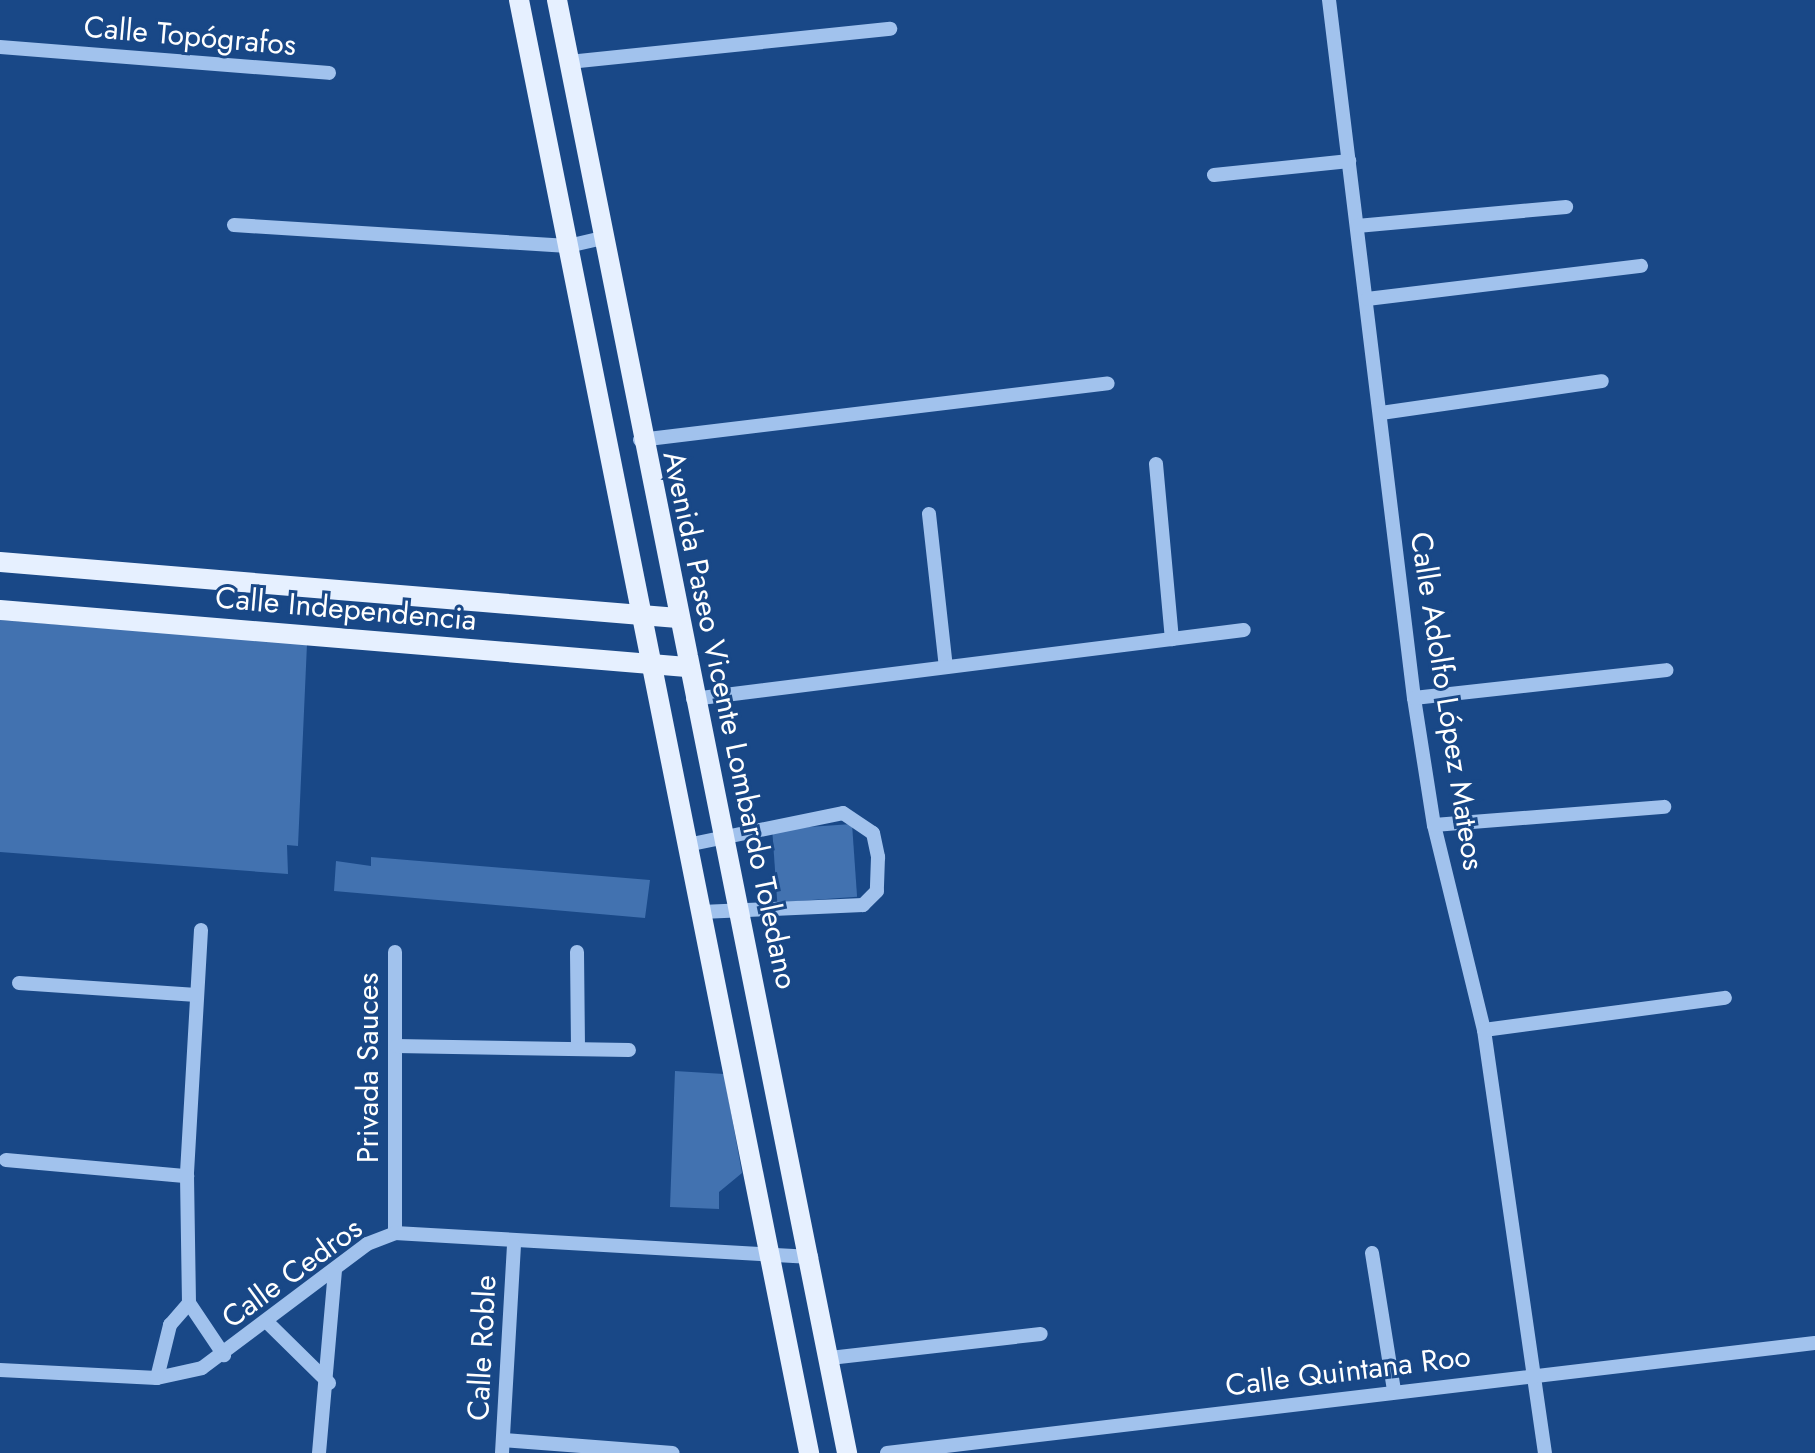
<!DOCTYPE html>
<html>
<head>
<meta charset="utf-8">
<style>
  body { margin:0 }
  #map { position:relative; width:1815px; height:1453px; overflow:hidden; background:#194887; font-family:Jost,sans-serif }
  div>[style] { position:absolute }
  .building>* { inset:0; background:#4272b0; transform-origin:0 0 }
  .minor>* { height:14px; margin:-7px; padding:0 7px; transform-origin:7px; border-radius:7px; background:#a1c2ed }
  .major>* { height:20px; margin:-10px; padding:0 10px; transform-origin:10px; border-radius:10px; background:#e6f0ff }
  span { translate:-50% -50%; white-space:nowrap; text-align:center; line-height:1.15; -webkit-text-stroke:6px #194887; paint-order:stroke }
  .street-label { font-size:30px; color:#fff }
</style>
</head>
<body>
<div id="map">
  <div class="building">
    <div style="clip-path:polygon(0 620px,307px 644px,298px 846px,287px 845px,288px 874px,0 852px)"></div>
    <div style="left:852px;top:824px;width:73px;height:80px;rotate:86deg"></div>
    <div style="clip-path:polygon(371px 857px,650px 880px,645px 918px,334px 891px,336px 861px,371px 866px)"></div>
    <div style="clip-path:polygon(675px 1071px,724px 1074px,742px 1173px,719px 1192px,719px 1209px,670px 1207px)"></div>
  </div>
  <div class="minor">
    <div style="left:1329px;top:0;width:703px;rotate:83.06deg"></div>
    <div style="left:1414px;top:698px;width:129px;rotate:81.1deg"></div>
    <div style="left:1434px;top:825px;width:211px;rotate:76.3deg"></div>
    <div style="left:1484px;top:1030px;width:427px;rotate:81.8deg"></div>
    <div style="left:0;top:47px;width:330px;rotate:4.5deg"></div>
    <div style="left:569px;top:62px;width:323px;rotate:-5.9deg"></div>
    <div style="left:1214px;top:175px;width:136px;rotate:-5.9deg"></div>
    <div style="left:234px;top:225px;width:335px;rotate:3.6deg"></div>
    <div style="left:568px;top:246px;width:35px;rotate:-13deg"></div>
    <div style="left:1357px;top:226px;width:210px;rotate:-5.2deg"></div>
    <div style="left:1367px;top:299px;width:276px;rotate:-6.9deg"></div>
    <div style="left:1381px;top:413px;width:223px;rotate:-8.2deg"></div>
    <div style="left:640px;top:440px;width:471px;rotate:-6.9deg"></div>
    <div style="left:1156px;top:464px;width:176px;rotate:84.8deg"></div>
    <div style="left:929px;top:514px;width:154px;rotate:83.7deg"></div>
    <div style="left:1414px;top:698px;width:254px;rotate:-6.3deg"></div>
    <div style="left:693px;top:699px;width:555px;rotate:-7.14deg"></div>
    <div style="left:1434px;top:825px;width:231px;rotate:-4.5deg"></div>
    <div style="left:687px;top:845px;width:159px;rotate:-11.6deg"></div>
    <div style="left:843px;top:813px;width:36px;rotate:34deg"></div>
    <div style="left:873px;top:833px;width:25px;rotate:78deg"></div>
    <div style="left:878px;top:857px;width:34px;rotate:92deg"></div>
    <div style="left:877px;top:891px;width:20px;rotate:135deg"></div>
    <div style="left:863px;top:905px;width:162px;rotate:177.5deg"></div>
    <div style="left:201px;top:930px;width:246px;rotate:93.3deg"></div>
    <div style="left:187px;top:1176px;width:127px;rotate:89.1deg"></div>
    <div style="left:189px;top:1303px;width:63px;rotate:56.1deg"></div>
    <div style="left:395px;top:952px;width:281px;rotate:90deg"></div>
    <div style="left:577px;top:952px;width:97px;rotate:89.4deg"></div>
    <div style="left:19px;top:983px;width:178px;rotate:3.9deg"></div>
    <div style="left:1484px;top:1030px;width:243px;rotate:-7.6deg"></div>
    <div style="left:396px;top:1046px;width:233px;rotate:1deg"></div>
    <div style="left:6px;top:1160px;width:182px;rotate:5.1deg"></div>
    <div style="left:1372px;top:1253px;width:140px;rotate:80.9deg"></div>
    <div style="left:267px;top:1322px;width:87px;rotate:44.5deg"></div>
    <div style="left:830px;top:1358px;width:212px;rotate:-6.5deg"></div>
    <div style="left:0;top:1370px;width:157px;rotate:2.9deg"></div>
    <div style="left:157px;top:1378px;width:46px;rotate:-12.5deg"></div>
    <div style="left:202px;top:1368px;width:206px;rotate:-36.9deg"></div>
    <div style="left:367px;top:1244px;width:30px;rotate:-21deg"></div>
    <div style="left:395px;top:1233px;width:417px;rotate:3.3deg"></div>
    <div style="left:157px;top:1378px;width:55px;rotate:-76.2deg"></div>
    <div style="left:170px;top:1325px;width:29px;rotate:-49deg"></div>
    <div style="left:503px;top:1440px;width:170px;rotate:4.4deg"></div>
    <div style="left:319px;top:1453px;width:185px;rotate:-85deg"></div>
    <div style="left:502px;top:1453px;width:208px;rotate:-86.7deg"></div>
    <div style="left:887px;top:1453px;width:934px;rotate:-6.76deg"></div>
  </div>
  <div class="major">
    <div style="left:519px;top:0;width:1482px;rotate:78.71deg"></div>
    <div style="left:557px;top:0;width:1482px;rotate:78.71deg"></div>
    <div style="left:0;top:562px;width:680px;rotate:4.72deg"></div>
    <div style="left:0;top:610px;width:689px;rotate:4.74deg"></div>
  </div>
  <div class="street-label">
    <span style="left:190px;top:36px;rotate:5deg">Calle Topógrafos</span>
    <span style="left:346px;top:609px;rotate:5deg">Calle Independencia</span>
    <span style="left:1447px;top:701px;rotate:81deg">Calle Adolfo López Mateos</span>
    <span style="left:730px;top:720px;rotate:78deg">Avenida Paseo Vicente Lombardo Toledano</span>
    <span style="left:368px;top:1068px;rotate:-90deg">Privada Sauces</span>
    <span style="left:292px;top:1273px;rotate:-36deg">Calle Cedros</span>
    <span style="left:482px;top:1348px;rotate:-87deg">Calle Roble</span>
    <span style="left:1348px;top:1371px;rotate:-7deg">Calle Quintana Roo</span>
  </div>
</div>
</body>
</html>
